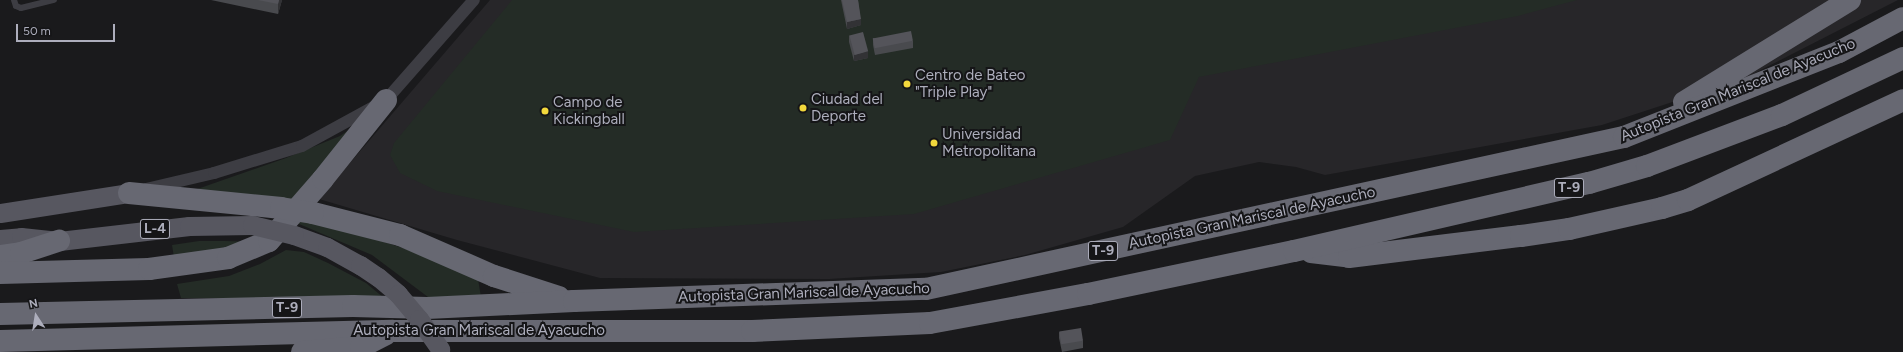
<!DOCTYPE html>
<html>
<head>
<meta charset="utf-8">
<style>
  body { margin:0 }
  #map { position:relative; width:1903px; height:352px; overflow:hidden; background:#1a1a1c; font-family:Figtree,sans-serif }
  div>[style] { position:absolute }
  .built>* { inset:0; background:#272629 }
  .green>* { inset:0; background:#242c26 }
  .service>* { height:6px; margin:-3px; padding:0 3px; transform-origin:3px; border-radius:3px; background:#3d3d43 }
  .minor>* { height:12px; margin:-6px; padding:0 6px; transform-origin:6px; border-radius:6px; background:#3d3d43 }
  .primary>* { height:19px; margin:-9.5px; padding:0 9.5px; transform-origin:9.5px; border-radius:9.5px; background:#575760 }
  .motorway>* { height:22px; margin:-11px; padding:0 11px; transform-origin:11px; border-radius:11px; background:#676872 }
  .primary-bridge>* { height:19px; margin:-9.5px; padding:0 9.5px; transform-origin:9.5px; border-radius:9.5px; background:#575760 }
  .motorway-bridge>* { height:22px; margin:-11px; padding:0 11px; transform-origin:11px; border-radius:11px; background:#676872 }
  .wall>* { inset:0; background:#494a4e }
  .shaded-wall>* { inset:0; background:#323235 }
  .building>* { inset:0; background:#54545a; transform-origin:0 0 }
  .dots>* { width:11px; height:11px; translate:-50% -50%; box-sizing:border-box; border:2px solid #151517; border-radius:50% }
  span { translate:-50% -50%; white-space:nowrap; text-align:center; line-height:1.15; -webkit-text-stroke:4px #151517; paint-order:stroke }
  .shield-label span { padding:1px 3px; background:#151517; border:1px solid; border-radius:3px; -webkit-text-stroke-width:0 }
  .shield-label { font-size:14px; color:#adaebc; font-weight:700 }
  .poi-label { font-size:15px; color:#adaebc }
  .left { translate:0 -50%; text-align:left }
  .street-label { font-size:15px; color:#adaebc }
  .north { position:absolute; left:16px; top:296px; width:40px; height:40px; -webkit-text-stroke:3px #151517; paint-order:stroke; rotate:348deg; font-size:11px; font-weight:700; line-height:16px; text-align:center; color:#adaebc }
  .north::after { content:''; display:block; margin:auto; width:14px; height:18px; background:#adaebc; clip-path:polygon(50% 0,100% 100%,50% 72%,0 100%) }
  .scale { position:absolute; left:16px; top:24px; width:99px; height:18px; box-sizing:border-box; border:2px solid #adaebc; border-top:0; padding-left:5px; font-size:12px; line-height:14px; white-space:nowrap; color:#adaebc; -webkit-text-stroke:3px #151517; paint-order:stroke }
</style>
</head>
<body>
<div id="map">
  <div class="built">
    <div style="clip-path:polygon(490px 0,1898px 0,1743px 79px,1602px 125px,1325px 175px,1296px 167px,1259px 162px,1195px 176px,1123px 227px,1025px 255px,941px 272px,829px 279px,600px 278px,457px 240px,319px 199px)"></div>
  </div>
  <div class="green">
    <div style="clip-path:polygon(512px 0,1577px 0,1518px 16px,1199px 77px,1170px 140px,914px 214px,634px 232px,437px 191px,400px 173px,390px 155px,394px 143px)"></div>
    <div style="clip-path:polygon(389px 102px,295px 205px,183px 194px,286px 158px,340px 136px)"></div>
    <div style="clip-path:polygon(298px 214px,406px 249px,478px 279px,481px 297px,428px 297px,372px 255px,292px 221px)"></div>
    <div style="clip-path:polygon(199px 241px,225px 241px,256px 242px,175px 264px,172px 245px)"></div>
    <div style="clip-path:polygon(286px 250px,304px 252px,328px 263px,366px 283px,384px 298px,181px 298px,177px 284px,229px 276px,260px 264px)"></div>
  </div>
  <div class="service">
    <div style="left:14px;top:0;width:6px;rotate:72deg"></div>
    <div style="left:16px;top:6px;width:5px;rotate:22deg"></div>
    <div style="left:21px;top:8px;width:34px;rotate:-14deg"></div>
  </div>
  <div class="minor">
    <div style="left:146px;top:189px;width:70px;rotate:-13.2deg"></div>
    <div style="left:214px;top:173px;width:92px;rotate:-17.1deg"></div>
    <div style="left:302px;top:146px;width:96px;rotate:-28.7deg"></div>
    <div style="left:386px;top:100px;width:133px;rotate:-48.7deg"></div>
  </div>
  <div class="primary">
    <div style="left:0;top:213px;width:131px;rotate:-8.8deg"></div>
    <div style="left:294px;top:235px;width:35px;rotate:20deg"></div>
    <div style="left:327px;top:247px;width:38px;rotate:29deg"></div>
    <div style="left:0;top:239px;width:21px;rotate:-5deg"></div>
    <div style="left:21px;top:237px;width:38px;rotate:6deg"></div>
    <div style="left:59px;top:241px;width:131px;rotate:-6.6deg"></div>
    <div style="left:189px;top:226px;width:63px;rotate:-0.9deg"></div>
  </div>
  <div class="motorway">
    <div style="left:1684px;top:102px;width:195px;rotate:-31.6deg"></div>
    <div style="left:129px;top:193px;width:153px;rotate:5.6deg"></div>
    <div style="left:313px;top:213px;width:90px;rotate:14.2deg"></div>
    <div style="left:400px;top:235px;width:103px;rotate:23.6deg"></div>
    <div style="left:494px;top:276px;width:68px;rotate:17.9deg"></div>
    <div style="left:1311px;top:252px;width:38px;rotate:7deg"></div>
    <div style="left:1349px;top:257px;width:173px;rotate:-7deg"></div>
    <div style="left:1521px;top:236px;width:49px;rotate:-8.3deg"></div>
    <div style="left:1569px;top:229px;width:95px;rotate:-12.7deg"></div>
    <div style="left:1662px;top:208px;width:27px;rotate:-17deg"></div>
    <div style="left:1688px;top:200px;width:237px;rotate:-24.9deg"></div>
    <div style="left:0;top:256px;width:21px;rotate:-8deg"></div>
    <div style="left:21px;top:253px;width:40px;rotate:-18deg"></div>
    <div style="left:0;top:273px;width:149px;rotate:-1.5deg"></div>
    <div style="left:149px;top:269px;width:80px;rotate:-7.9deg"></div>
    <div style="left:228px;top:258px;width:44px;rotate:-22.5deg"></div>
    <div style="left:269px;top:241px;width:82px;rotate:-48.9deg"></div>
    <div style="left:323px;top:179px;width:101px;rotate:-51.4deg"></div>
    <div style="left:0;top:314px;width:353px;rotate:-1.3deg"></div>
    <div style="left:353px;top:306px;width:74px;rotate:1.5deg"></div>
    <div style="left:427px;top:308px;width:147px;rotate:-2.7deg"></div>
    <div style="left:574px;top:301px;width:352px;rotate:-2deg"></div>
    <div style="left:926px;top:289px;width:714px;rotate:-12.29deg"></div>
    <div style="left:1624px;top:137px;width:231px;rotate:-21.6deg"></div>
    <div style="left:1839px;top:52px;width:72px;rotate:-28deg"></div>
    <div style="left:0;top:341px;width:393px;rotate:-1.5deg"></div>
    <div style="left:393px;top:331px;width:359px"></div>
    <div style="left:752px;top:331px;width:178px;rotate:-2.6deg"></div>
    <div style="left:930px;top:323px;width:161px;rotate:-10.4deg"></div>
    <div style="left:1088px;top:294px;width:210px;rotate:-11.8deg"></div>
    <div style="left:1294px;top:251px;width:303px;rotate:-13deg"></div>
    <div style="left:1589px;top:183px;width:60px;rotate:-16.3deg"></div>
    <div style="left:1647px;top:166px;width:144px;rotate:-20.7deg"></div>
    <div style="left:1782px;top:115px;width:134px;rotate:-25.2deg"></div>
    <div style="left:302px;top:352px;width:59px;rotate:-4.8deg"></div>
    <div style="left:361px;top:347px;width:27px;rotate:-27deg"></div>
  </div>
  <div class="primary-bridge">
    <div style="left:252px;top:225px;width:43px;rotate:13.4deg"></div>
    <div style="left:360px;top:265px;width:22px;rotate:34deg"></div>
    <div style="left:378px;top:277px;width:26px;rotate:40deg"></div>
    <div style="left:398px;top:294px;width:33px;rotate:50deg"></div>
    <div style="left:419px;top:319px;width:37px;rotate:55deg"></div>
  </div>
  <div class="motorway-bridge">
    <div style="left:281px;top:208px;width:32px;rotate:9deg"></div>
  </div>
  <div class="wall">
    <div style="clip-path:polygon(211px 0,282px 0,278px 14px)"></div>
    <div style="clip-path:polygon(841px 0,858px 0,861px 25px,847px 29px)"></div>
    <div style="clip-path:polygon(849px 35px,868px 58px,854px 61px,849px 42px)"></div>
    <div style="clip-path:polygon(873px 38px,913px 41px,913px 48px,875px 55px,873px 45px)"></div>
    <div style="clip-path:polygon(1059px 332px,1083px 341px,1083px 348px,1062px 352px,1059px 338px)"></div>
  </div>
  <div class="shaded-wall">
    <div style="clip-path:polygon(279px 0,282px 0,278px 14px,278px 4px)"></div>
    <div style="clip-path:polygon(861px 19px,861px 25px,847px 29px,847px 22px)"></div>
    <div style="clip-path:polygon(868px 51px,868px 58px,854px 61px,854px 55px)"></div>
  </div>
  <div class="building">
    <div style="clip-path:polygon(258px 0,279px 0,278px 4px)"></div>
    <div style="clip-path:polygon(842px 0,858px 0,861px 19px,847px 22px)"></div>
    <div style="left:911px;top:31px;width:10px;height:39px;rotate:79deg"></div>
    <div style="left:863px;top:32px;width:20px;height:14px;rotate:75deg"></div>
    <div style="left:1081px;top:328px;width:13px;height:22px;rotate:81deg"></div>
  </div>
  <div class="dots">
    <div style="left:907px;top:84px;background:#f2d83c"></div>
    <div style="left:803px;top:108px;background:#f2d83c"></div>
    <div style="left:545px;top:111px;background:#f2d83c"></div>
    <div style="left:934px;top:143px;background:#f2d83c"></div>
  </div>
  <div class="shield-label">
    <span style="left:1569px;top:188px">T-9</span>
    <span style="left:155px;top:229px">L-4</span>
    <span style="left:1103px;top:251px">T-9</span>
    <span style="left:287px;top:308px">T-9</span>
  </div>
  <div class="poi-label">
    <span class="left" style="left:915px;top:84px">Centro de Bateo<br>"Triple Play"</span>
    <span class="left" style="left:811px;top:108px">Ciudad del<br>Deporte</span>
    <span class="left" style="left:553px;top:111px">Campo de<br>Kickingball</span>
    <span class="left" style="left:942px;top:143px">Universidad<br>Metropolitana</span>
  </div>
  <div class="street-label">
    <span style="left:1738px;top:90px;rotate:-22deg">Autopista Gran Mariscal de Ayacucho</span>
    <span style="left:1252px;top:218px;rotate:-12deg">Autopista Gran Mariscal de Ayacucho</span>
    <span style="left:804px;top:293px;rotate:-2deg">Autopista Gran Mariscal de Ayacucho</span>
    <span style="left:479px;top:331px">Autopista Gran Mariscal de Ayacucho</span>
  </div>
  <div class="north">N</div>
  <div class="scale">50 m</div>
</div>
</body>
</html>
